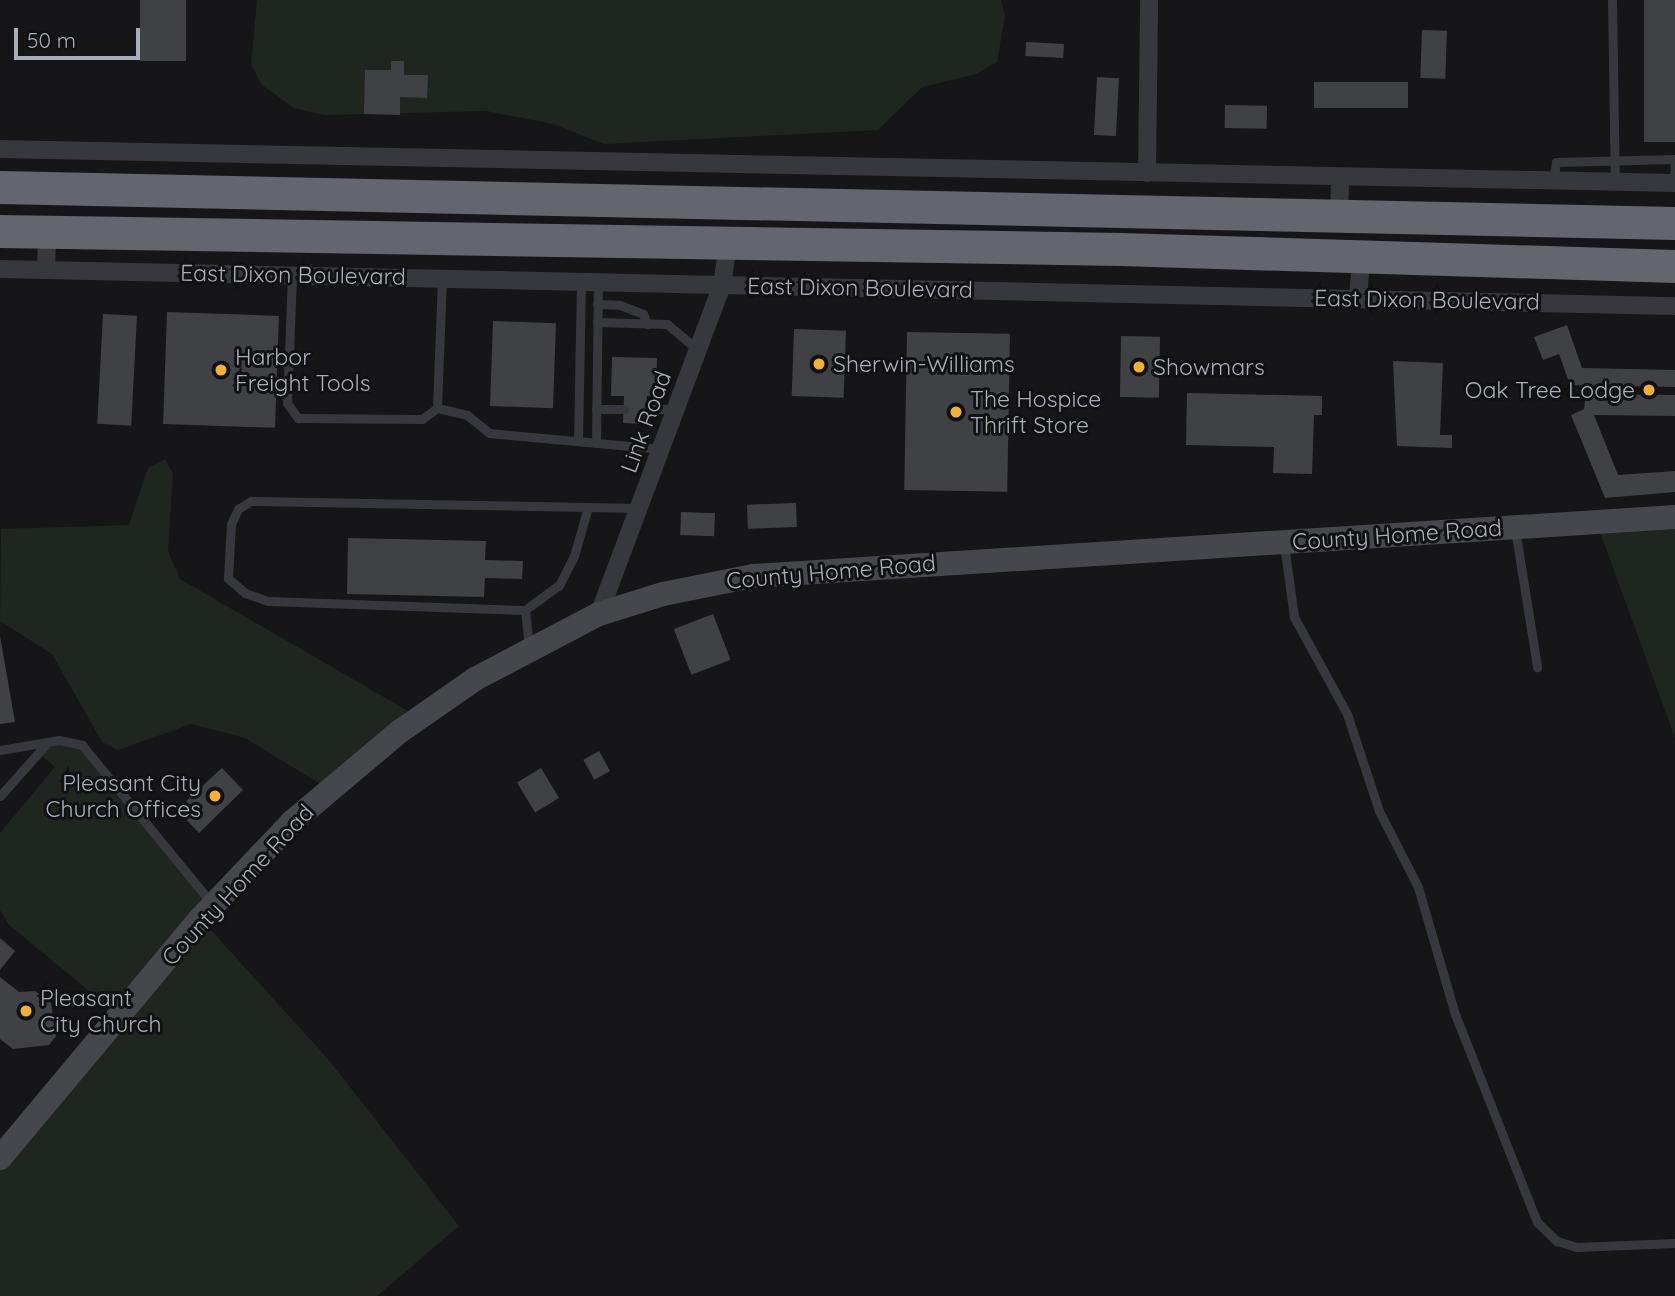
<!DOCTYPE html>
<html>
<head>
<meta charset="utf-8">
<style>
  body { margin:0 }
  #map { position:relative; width:1675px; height:1296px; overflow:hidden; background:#161618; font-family:Quicksand,sans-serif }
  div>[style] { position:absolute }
  .green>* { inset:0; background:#1e261f }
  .building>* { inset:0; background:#404145; transform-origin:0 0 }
  .lane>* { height:9px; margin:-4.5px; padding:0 4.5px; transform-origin:4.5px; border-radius:4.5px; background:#37383d }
  .street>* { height:18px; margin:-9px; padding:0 9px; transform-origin:9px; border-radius:9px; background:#37383d }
  .secondary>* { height:24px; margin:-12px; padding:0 12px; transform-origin:12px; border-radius:12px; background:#45474d }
  .highway>* { height:33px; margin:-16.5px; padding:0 16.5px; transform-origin:16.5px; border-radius:16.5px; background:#63666e }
  .dots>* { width:19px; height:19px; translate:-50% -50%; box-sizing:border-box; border:4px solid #111113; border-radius:50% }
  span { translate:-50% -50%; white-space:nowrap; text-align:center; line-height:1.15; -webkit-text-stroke:6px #111113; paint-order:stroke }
  .street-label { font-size:23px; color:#a8adb8 }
  .poi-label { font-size:23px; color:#a8adb8 }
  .left { translate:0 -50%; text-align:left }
  .right { translate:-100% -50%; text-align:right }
  .scale { position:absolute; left:14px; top:28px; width:126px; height:32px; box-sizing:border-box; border:4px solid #a8adb8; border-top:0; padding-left:9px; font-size:21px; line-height:24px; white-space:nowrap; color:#a8adb8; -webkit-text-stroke:5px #111113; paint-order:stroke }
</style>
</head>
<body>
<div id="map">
  <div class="green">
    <div style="clip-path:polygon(257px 0,1001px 0,1005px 16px,997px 62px,976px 74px,922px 87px,878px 130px,604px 144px,553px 124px,486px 111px,324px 115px,294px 108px,262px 85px,251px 65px)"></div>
    <div style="clip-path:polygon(165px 459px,173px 474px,168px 551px,180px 579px,420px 718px,330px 790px,245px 738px,191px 724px,118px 750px,102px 742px,52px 654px,0 621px,1px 529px,129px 525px,148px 468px)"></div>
    <div style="clip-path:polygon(1675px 517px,1675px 738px,1596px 521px)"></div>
    <div style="clip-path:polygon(49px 741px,77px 744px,213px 906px,201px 919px,328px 1059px,459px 1226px,377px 1296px,0 1296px,0 1158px,118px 1015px,9px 925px,0 910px,0 833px,55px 767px,36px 751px)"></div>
  </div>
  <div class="building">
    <div style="left:140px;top:0;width:46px;height:61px"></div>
    <div style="left:1644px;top:0;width:31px;height:142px"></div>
    <div style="left:1422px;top:30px;width:25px;height:48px;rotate:2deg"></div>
    <div style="left:1026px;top:42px;width:38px;height:14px;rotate:3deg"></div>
    <div style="clip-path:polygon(391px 61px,404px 61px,404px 75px,428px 75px,427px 98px,400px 97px,400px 115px,364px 114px,365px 70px,391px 70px)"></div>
    <div style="left:1097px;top:77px;width:22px;height:58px;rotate:3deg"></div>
    <div style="left:1314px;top:82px;width:94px;height:26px"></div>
    <div style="left:1225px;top:105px;width:42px;height:23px;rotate:1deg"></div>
    <div style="left:167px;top:312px;width:112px;height:112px;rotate:2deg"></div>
    <div style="left:103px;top:314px;width:34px;height:110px;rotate:3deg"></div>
    <div style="left:493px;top:321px;width:63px;height:85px;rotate:2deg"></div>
    <div style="clip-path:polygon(1567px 325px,1582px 368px,1675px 370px,1675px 387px,1570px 385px,1559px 354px,1543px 360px,1534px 337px)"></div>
    <div style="left:794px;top:329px;width:52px;height:67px;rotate:2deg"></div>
    <div style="left:907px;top:332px;width:103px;height:158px;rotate:1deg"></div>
    <div style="left:1121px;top:336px;width:39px;height:61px;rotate:1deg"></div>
    <div style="clip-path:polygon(612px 357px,657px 358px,656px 396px,647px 396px,646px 424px,623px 423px,624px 396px,611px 396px)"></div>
    <div style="clip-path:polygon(1393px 361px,1443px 363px,1440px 435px,1452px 435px,1452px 448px,1397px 446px)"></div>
    <div style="clip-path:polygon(1187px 393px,1322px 396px,1322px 415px,1314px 415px,1312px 474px,1273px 473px,1274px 447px,1186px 445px)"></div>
    <div style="clip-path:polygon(1586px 394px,1675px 395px,1675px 416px,1594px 415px,1618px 475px,1675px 471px,1675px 492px,1605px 498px,1571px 415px,1584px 409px)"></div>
    <div style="left:796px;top:503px;width:24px;height:49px;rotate:88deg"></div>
    <div style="left:681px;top:512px;width:34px;height:23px;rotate:2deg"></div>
    <div style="clip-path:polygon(348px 538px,486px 541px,485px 560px,523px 561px,522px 579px,485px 578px,484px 597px,347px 594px)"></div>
    <div style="left:713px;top:614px;width:49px;height:42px;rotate:69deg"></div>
    <div style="clip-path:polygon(0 636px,15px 722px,0 724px)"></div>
    <div style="left:599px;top:751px;width:23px;height:18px;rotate:61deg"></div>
    <div style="clip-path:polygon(222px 768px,243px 790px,199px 833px,185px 818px,193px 809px,186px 801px)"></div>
    <div style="left:541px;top:768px;width:35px;height:28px;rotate:59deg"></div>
    <div style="clip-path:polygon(0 938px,15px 951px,0 970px)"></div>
    <div style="clip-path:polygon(0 977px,19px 992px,35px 991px,51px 1003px,56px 1036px,49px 1045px,13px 1049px,0 1039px)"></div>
  </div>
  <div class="lane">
    <div style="left:1612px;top:0;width:182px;rotate:89.1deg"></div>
    <div style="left:1553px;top:181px;width:19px;rotate:-81deg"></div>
    <div style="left:1556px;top:162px;width:117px;rotate:-1.5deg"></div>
    <div style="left:1674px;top:183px;width:24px;rotate:-88deg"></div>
    <div style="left:292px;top:275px;width:128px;rotate:92.2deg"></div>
    <div style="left:287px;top:403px;width:19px;rotate:54deg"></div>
    <div style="left:298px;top:418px;width:124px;rotate:0.5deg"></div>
    <div style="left:422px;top:419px;width:19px;rotate:-36deg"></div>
    <div style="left:437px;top:408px;width:129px;rotate:-87.8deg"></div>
    <div style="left:597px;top:304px;width:23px;rotate:2deg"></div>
    <div style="left:620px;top:305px;width:25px;rotate:21deg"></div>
    <div style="left:643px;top:314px;width:11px;rotate:68deg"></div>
    <div style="left:597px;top:322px;width:70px;rotate:1.6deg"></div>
    <div style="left:667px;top:324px;width:40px;rotate:40deg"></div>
    <div style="left:437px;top:408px;width:31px;rotate:13deg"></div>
    <div style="left:467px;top:415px;width:28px;rotate:39deg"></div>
    <div style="left:489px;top:433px;width:174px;rotate:5.3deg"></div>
    <div style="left:596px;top:409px;width:28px"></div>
    <div style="left:647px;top:409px;width:30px"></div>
    <div style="left:578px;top:439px;width:157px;rotate:-88.9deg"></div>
    <div style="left:596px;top:443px;width:161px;rotate:-89.3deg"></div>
    <div style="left:588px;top:507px;width:51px;rotate:105.9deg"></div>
    <div style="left:574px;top:556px;width:33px;rotate:117deg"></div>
    <div style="left:559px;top:585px;width:42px;rotate:143.7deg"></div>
    <div style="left:525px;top:610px;width:257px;rotate:-178deg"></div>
    <div style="left:268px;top:601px;width:24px;rotate:-161deg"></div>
    <div style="left:245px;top:593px;width:23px;rotate:-139deg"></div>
    <div style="left:228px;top:578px;width:54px;rotate:-86.8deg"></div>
    <div style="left:231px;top:524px;width:17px;rotate:-65deg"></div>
    <div style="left:238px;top:509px;width:15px;rotate:-32deg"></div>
    <div style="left:251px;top:501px;width:337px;rotate:1deg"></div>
    <div style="left:588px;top:507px;width:51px;rotate:1.1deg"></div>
    <div style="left:1515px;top:529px;width:140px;rotate:80.9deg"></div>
    <div style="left:1284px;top:544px;width:74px;rotate:82.2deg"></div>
    <div style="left:1294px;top:617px;width:111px;rotate:61.3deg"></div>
    <div style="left:1347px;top:714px;width:102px;rotate:71.7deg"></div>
    <div style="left:1379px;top:811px;width:85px;rotate:62.8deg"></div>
    <div style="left:1418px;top:887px;width:132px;rotate:73.8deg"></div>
    <div style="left:1455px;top:1014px;width:224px;rotate:68.5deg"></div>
    <div style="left:1537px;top:1222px;width:28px;rotate:44deg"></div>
    <div style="left:1557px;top:1241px;width:21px;rotate:17deg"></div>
    <div style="left:1577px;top:1247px;width:98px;rotate:-2.3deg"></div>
    <div style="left:525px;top:610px;width:36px;rotate:84deg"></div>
    <div style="left:0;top:750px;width:60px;rotate:-9.6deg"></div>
    <div style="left:59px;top:740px;width:24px;rotate:12deg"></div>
    <div style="left:82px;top:745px;width:205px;rotate:50.7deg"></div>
    <div style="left:0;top:796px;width:71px;rotate:-48.4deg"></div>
  </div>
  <div class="street">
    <div style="left:0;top:149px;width:1675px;rotate:1.16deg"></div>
    <div style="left:1147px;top:173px;width:173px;rotate:-89.3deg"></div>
    <div style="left:1339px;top:212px;width:35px;rotate:-88deg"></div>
    <div style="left:0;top:269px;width:1675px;rotate:1.27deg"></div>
    <div style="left:46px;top:270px;width:38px;rotate:-88deg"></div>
    <div style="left:1358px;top:299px;width:40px;rotate:-85.7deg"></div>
    <div style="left:599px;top:614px;width:351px;rotate:-69.5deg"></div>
    <div style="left:722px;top:285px;width:41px;rotate:-81.7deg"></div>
  </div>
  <div class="secondary">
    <div style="left:0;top:1158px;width:312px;rotate:-50.1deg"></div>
    <div style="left:200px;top:919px;width:134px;rotate:-46.5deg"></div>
    <div style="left:292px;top:822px;width:140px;rotate:-40.1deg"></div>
    <div style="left:399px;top:732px;width:93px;rotate:-34.9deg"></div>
    <div style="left:475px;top:679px;width:140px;rotate:-27.7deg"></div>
    <div style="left:599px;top:614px;width:67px;rotate:-17.4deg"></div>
    <div style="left:663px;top:594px;width:92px;rotate:-11.3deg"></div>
    <div style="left:753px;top:576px;width:924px;rotate:-3.66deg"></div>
  </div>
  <div class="highway">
    <div style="left:0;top:187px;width:1675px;rotate:1.23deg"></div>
    <div style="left:0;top:231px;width:1120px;rotate:0.92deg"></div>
    <div style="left:1120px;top:249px;width:555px;rotate:1.75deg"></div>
  </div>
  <div class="dots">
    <div style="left:819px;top:364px;background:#f2b134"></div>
    <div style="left:1139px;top:367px;background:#f2b134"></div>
    <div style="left:221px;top:370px;background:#f2b134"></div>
    <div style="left:1649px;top:390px;background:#f2b134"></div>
    <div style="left:956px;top:412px;background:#f2b134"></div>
    <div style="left:215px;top:796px;background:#f2b134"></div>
    <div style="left:26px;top:1011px;background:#f2b134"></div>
  </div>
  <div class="street-label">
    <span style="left:293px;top:275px;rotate:1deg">East Dixon Boulevard</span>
    <span style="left:860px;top:288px;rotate:1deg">East Dixon Boulevard</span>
    <span style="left:1427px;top:300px;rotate:1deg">East Dixon Boulevard</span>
    <span style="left:646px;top:422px;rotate:-70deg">Link Road</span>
    <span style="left:1397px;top:535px;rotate:-4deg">County Home Road</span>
    <span style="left:831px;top:572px;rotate:-5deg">County Home Road</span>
    <span style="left:238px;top:885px;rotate:-47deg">County Home Road</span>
  </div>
  <div class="poi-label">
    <span class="left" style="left:235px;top:370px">Harbor<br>Freight Tools</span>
    <span class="left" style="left:833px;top:364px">Sherwin-Williams</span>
    <span class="left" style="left:1153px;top:367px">Showmars</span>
    <span class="right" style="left:1635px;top:390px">Oak Tree Lodge</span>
    <span class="left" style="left:970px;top:412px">The Hospice<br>Thrift Store</span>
    <span class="right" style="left:201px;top:796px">Pleasant City<br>Church Offices</span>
    <span class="left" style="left:40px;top:1011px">Pleasant<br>City Church</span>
  </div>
  <div class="scale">50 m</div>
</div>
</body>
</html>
